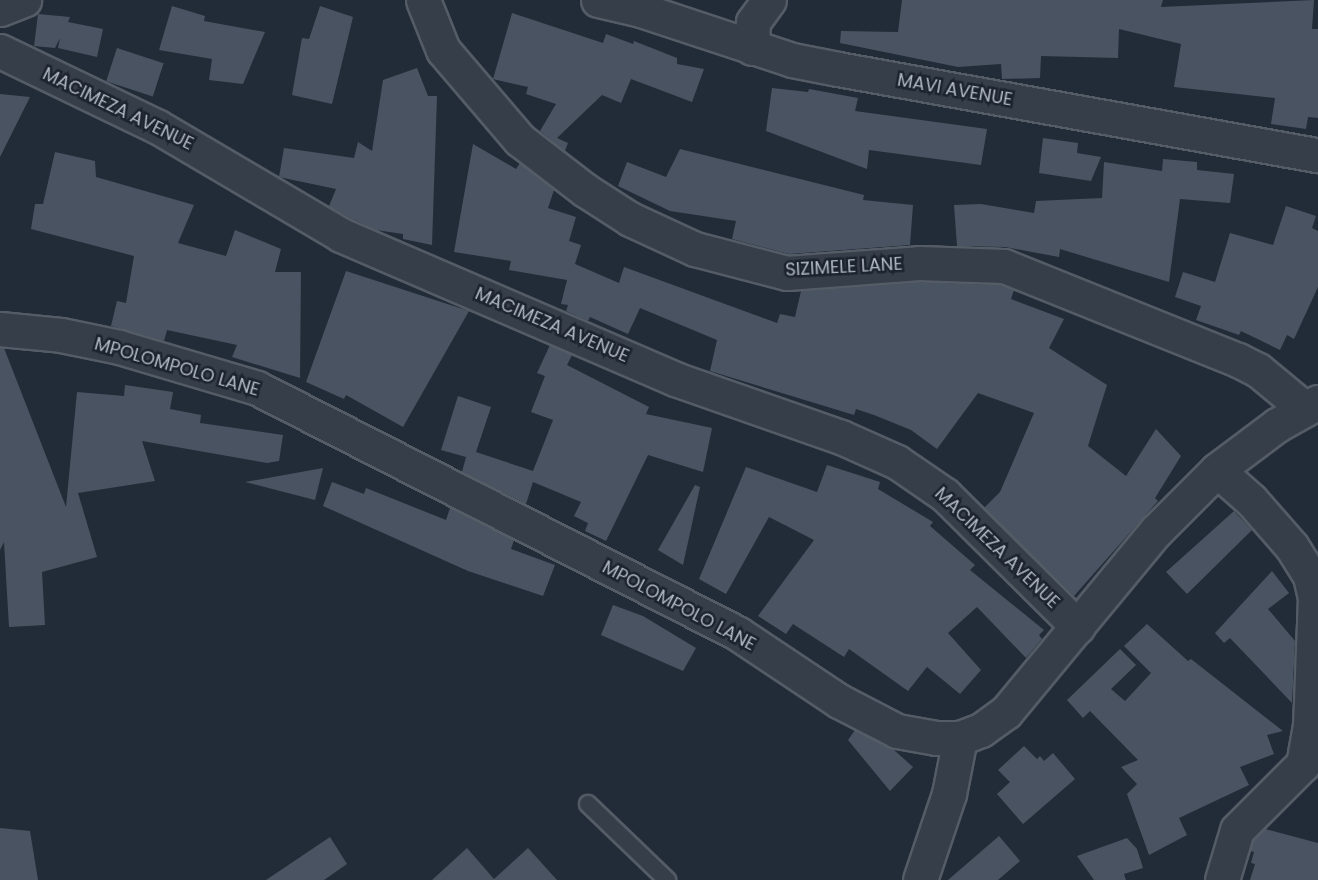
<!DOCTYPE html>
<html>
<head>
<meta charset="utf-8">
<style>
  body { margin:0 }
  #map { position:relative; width:1318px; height:880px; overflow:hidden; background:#222c38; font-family:Poppins,sans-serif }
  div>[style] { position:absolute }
  .building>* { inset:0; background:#495362; transform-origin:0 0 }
  .roads { filter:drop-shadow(2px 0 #545c66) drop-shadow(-2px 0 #545c66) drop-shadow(0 2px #545c66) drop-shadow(0 -2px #545c66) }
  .service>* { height:16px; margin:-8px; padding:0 8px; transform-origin:8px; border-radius:8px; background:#363e49 }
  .minor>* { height:33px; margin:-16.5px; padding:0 16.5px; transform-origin:16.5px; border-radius:16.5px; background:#363e49 }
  span { translate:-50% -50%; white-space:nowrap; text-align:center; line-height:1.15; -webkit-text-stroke:5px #1b232d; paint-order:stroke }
  .street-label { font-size:18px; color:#b1b9c5 }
</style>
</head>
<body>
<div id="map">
  <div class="building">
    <div style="clip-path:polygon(902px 0,1163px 0,1161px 7px,1314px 0,1312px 29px,1318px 29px,1318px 118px,1308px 117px,1306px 129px,1271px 124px,1275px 98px,1174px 87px,1181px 44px,1119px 29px,1118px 58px,1041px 56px,1040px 78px,1002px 79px,1001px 64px,958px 67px,840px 43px,841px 31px,898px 32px)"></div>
    <div style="clip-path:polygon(172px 6px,205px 16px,204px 21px,265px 32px,243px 84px,209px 80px,212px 59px,159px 50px)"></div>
    <div style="clip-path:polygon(320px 6px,353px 17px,332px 104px,292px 95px,302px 38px,309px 39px)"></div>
    <div style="clip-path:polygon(512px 13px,603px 43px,606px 34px,633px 44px,634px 41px,677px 58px,677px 64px,704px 69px,692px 102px,631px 79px,621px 103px,602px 95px,557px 138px,568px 143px,565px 151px,540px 131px,556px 104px,526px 94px,528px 87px,493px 79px)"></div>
    <div style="clip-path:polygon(38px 14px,70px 17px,68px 22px,103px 29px,97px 57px,58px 48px,60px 38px,55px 48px,34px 46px)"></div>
    <div style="left:117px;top:48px;width:49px;height:35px;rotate:18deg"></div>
    <div style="clip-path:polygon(417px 68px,428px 96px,437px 96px,432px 245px,403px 239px,403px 234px,376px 230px,350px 218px,329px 206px,336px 189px,279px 177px,284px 148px,354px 158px,358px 142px,372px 151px,383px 80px)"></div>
    <div style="clip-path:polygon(772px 88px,808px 92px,809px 89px,858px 98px,855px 111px,987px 129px,981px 165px,869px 150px,867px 169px,766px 131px)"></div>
    <div style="clip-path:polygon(0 94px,30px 97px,0 157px)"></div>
    <div style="clip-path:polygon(1043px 138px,1078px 143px,1077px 153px,1101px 157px,1091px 181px,1039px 173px)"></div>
    <div style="clip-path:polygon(473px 144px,516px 169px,520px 163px,554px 190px,548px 208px,576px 217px,569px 241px,581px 245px,575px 264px,619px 283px,624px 267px,777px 323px,780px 314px,795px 317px,801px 291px,919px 282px,1000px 285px,1014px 290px,1011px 299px,1064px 319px,1049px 348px,1107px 385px,1088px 446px,1126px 476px,1156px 429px,1181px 456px,1155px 498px,1158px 501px,1074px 596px,984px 508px,1000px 492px,1034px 413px,978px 393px,937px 449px,911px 430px,874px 415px,856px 409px,854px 415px,710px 371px,717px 340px,640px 308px,628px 334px,590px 317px,588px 321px,566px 311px,568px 305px,561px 304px,567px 280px,509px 270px,511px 261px,454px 252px)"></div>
    <div style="clip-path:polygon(680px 149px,864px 195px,863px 200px,913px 205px,910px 245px,789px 254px,732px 239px,736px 221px,670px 211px,618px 186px,627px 162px,666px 177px)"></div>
    <div style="clip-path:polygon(55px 152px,95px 161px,96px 177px,194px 205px,178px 243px,226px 256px,235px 230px,281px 249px,275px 272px,301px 272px,300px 378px,232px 357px,237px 345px,167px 330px,164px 341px,111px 326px,117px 301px,126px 303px,134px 256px,31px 229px,35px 204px,43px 204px)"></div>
    <div style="clip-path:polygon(1163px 159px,1197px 162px,1197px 170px,1234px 174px,1230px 203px,1180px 199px,1169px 282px,1060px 249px,1059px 257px,1005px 247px,957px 246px,954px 205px,981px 204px,1034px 213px,1036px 201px,1102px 198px,1104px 162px,1162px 171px)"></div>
    <div style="clip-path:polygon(1286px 206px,1316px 216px,1312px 228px,1318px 231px,1318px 287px,1294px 339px,1287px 335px,1280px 350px,1241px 331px,1239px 335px,1196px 320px,1201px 306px,1175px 297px,1183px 272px,1215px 282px,1230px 233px,1273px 245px)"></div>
    <div style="clip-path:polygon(346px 271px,469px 311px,403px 427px,346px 395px,344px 399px,306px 382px)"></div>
    <div style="clip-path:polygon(550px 345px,572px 355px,567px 365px,649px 407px,646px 414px,712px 428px,703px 472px,648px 455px,606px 541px,585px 531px,588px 523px,574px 516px,581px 502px,533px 482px,526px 504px,462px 472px,466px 457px,441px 450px,458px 396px,491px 407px,476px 452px,533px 471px,553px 420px,531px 412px,545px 376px,537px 373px)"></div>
    <div style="clip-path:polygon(0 348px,4px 348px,66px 507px,77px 392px,124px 396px,125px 385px,173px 392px,170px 409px,201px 415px,200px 423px,283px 435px,279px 461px,267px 463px,142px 441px,155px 481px,78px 493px,97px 557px,42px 572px,45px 625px,9px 627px,4px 542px,0 550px)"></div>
    <div style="clip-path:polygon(827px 465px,880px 482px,878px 489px,933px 522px,930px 526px,975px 565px,970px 570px,1044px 630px,1039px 635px,1042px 639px,1026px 658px,977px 607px,948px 633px,981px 670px,960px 694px,927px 667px,908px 691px,849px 649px,844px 657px,793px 624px,786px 634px,758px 616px,814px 540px,769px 517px,726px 594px,699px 579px,746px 467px,817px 492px)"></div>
    <div style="clip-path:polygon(323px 468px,315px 500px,245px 482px)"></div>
    <div style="clip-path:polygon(332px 482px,364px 494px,366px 488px,446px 520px,450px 508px,514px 540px,511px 549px,555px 565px,543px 596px,468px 571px,323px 506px)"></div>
    <div style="clip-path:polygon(695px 485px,700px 487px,683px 565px,658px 550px)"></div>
    <div style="clip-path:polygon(1234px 511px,1252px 530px,1187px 594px,1166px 572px)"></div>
    <div style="clip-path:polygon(1272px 571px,1289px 593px,1268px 609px,1295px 641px,1292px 703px,1230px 638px,1224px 643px,1215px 633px)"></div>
    <div style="clip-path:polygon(613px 605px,643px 616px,696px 648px,683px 671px,601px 635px)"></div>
    <div style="clip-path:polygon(1147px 624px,1188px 661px,1191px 659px,1283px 731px,1267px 735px,1274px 754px,1240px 767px,1249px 785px,1179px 818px,1187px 835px,1149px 855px,1127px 794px,1137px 784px,1121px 767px,1138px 760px,1090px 711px,1083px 718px,1067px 700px,1120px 649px,1136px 665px,1111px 689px,1125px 701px,1151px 673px,1124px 646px)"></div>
    <div style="clip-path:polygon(855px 730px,894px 750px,913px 767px,890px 791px,848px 740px)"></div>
    <div style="clip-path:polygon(1024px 746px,1037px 759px,1040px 756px,1044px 761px,1053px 753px,1075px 779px,1023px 824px,997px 794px,1010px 782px,998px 770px)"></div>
    <div style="clip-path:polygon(0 828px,30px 831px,38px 880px,0 880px)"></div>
    <div style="clip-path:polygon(1265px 829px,1318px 843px,1318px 880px,1250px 880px,1255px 864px,1251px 863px,1254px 852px,1250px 851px,1254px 840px)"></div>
    <div style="clip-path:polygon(999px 836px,1020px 861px,998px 880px,948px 880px)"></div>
    <div style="clip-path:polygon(330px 837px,347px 864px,324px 880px,266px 880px)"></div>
    <div style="clip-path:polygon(1127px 838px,1137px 849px,1143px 868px,1124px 874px,1126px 880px,1094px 880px,1077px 856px)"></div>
    <div style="clip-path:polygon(467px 848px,494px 879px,528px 848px,557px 880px,432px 880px)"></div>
  </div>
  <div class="roads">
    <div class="service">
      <div style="left:588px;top:804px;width:110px;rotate:43.9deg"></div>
    </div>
    <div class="minor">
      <div style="left:423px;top:0;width:54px;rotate:68.2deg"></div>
      <div style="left:443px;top:50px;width:118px;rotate:49.5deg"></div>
      <div style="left:520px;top:140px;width:82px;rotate:37.6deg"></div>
      <div style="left:585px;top:190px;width:54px;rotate:32.8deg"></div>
      <div style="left:630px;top:219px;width:72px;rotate:24.8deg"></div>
      <div style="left:695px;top:249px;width:95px;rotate:14.6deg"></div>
      <div style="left:787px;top:273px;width:132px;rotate:-4.3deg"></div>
      <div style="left:919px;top:263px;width:85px;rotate:2deg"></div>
      <div style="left:1004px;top:266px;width:252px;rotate:21.9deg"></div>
      <div style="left:1238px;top:360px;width:22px;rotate:27deg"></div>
      <div style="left:1258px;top:370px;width:61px;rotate:39.7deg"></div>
      <div style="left:598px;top:0;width:44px;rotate:13.1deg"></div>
      <div style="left:641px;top:10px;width:159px;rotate:18.3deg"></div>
      <div style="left:792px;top:60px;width:47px;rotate:11.1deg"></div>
      <div style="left:838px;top:69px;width:488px;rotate:10.2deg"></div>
      <div style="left:0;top:9px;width:26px;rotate:-21deg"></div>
      <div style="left:752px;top:48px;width:26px;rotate:-88deg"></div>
      <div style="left:753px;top:22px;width:27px;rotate:-54deg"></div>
      <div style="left:0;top:51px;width:175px;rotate:25.7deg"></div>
      <div style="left:158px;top:127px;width:212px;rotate:30.5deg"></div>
      <div style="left:341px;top:235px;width:364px;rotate:23.3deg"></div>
      <div style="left:675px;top:379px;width:176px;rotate:19.3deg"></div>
      <div style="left:841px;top:437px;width:61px;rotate:24.1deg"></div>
      <div style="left:897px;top:462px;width:58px;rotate:34.5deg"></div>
      <div style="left:945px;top:495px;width:187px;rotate:44.8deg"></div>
      <div style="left:0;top:329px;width:61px;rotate:5.6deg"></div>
      <div style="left:61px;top:335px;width:59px;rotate:11.7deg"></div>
      <div style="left:119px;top:347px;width:144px;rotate:16.5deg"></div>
      <div style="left:257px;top:388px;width:539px;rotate:27.04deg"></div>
      <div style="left:737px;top:633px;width:123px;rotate:33.7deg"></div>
      <div style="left:839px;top:701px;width:65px;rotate:27.3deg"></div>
      <div style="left:897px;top:731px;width:40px;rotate:10deg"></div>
      <div style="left:936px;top:738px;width:24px"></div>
      <div style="left:960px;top:738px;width:22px;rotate:-21deg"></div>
      <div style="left:981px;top:730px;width:31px;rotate:-36deg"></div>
      <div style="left:1006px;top:712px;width:235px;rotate:-50.4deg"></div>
      <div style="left:1156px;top:531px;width:86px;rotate:-45deg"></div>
      <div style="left:1217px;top:470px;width:75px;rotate:-36.9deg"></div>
      <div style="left:1277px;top:425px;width:47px;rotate:-29.3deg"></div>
      <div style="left:1217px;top:470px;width:45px;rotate:41.4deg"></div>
      <div style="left:1251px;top:500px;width:62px;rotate:48.9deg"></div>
      <div style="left:1292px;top:547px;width:34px;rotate:58deg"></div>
      <div style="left:1310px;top:576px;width:22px;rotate:77deg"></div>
      <div style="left:1315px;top:597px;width:128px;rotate:92.2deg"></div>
      <div style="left:1310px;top:725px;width:40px;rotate:100deg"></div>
      <div style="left:1303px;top:764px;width:93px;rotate:135deg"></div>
      <div style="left:1237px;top:830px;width:52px;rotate:106.7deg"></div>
      <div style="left:920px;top:880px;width:91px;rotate:-71.4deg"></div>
      <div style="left:949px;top:794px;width:57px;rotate:-78.9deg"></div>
    </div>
  </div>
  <div class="street-label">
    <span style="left:955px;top:90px;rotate:10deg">MAVI AVENUE</span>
    <span style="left:118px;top:109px;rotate:26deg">MACIMEZA AVENUE</span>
    <span style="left:844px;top:267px;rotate:-3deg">SIZIMELE LANE</span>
    <span style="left:552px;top:325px;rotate:23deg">MACIMEZA AVENUE</span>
    <span style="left:177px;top:367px;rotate:16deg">MPOLOMPOLO LANE</span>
    <span style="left:997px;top:548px;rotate:44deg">MACIMEZA AVENUE</span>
    <span style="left:679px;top:606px;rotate:28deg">MPOLOMPOLO LANE</span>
  </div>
</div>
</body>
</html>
